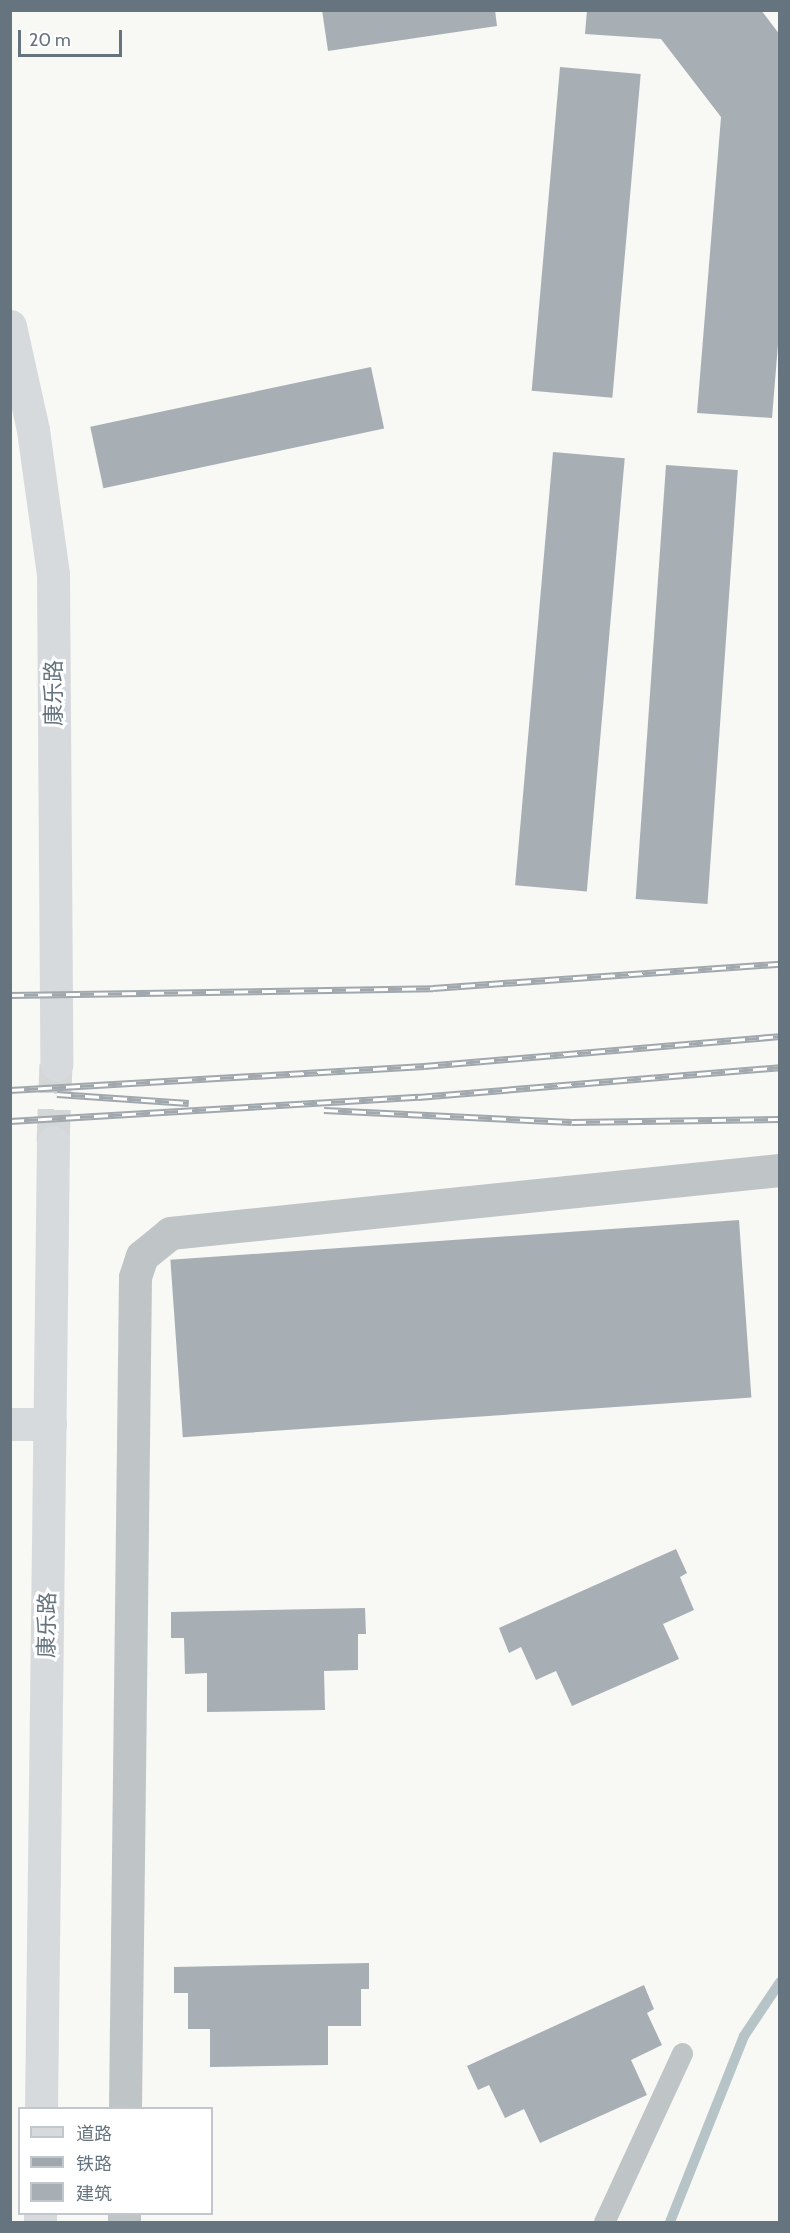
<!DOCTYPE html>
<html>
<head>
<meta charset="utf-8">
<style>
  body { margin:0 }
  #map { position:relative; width:790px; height:2233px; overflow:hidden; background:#f8f8f5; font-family:Cabin,"Noto Sans SC",sans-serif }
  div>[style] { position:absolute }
  .stream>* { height:10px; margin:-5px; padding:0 5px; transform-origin:5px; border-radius:5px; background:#b7c4c7 }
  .building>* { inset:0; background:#a7afb5; transform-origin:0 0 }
  .secondary-tunnel>* { height:33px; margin-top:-16.5px; transform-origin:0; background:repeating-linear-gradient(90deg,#d3d7d8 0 33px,transparent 0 49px) }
  .lane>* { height:21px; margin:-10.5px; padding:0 10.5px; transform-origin:10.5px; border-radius:10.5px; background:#bfc4c7 }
  .street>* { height:33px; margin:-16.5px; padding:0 16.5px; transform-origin:16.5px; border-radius:16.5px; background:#bfc4c7 }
  .secondary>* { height:33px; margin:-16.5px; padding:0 16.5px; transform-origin:16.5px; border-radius:16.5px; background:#d6dadd }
  .rail>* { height:7px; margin-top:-3.5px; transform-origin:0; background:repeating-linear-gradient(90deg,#fff 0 14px,#a1a8ad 0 28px); box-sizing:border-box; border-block:2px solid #a1a8ad }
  span { translate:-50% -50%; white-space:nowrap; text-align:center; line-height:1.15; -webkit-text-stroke:6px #fff; paint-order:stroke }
  .street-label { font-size:22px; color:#65747f }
  .frame { position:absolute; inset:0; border:12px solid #65747f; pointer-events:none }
  .legend { position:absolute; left:18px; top:2107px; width:195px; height:108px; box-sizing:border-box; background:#fff; border:2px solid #c1c7cc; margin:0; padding:8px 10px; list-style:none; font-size:18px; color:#65747f }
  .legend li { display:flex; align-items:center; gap:12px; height:30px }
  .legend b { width:30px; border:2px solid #c1c7cc }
  .scale { position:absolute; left:18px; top:30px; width:104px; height:27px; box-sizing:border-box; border:3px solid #65747f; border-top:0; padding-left:8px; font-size:18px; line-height:21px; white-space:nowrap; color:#65747f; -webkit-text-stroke:4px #fff; paint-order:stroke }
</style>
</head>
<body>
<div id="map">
  <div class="stream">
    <div style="left:670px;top:2222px;width:200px;rotate:-68.3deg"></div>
    <div style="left:744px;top:2036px;width:65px;rotate:-56.3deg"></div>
  </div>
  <div class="building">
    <div style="clip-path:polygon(322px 10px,495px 10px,497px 26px,328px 51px)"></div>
    <div style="clip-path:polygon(587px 10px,761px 10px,780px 35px,780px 320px,772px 418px,697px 413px,721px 117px,661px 39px,585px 34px)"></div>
    <div style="left:560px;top:67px;width:81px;height:325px;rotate:5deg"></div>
    <div style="left:371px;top:367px;width:63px;height:287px;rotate:78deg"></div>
    <div style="left:553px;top:452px;width:72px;height:435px;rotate:5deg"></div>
    <div style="left:666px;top:465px;width:72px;height:435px;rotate:4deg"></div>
    <div style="left:739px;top:1220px;width:178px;height:570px;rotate:86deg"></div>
    <div style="clip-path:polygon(676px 1549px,687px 1573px,680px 1577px,694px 1610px,663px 1624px,679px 1659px,572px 1706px,556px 1671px,536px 1680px,521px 1647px,509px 1653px,499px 1628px)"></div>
    <div style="clip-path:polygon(365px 1608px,366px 1634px,358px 1634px,358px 1670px,324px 1671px,325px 1710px,207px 1712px,207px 1673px,185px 1674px,184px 1638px,171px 1638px,171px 1612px)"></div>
    <div style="clip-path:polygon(369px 1963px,369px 1989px,361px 1989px,361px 2026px,328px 2026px,328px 2065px,210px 2067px,210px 2029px,188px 2029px,188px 1993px,174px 1993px,174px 1967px)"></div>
    <div style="clip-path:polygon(644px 1985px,654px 2009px,647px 2013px,662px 2045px,631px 2060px,647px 2095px,540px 2143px,524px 2109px,505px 2118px,489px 2085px,478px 2090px,467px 2066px)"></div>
  </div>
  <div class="secondary-tunnel">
    <div style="left:53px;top:1142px;width:78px;rotate:-87.8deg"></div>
  </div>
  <div class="lane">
    <div style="left:604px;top:2222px;width:186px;rotate:-65.2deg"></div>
  </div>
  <div class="street">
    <div style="left:125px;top:2108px;width:831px;rotate:-89.31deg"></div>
    <div style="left:135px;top:1277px;width:22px;rotate:-72deg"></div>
    <div style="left:142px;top:1256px;width:36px;rotate:-39deg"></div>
    <div style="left:170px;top:1233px;width:613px;rotate:-5.9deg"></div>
    <div style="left:124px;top:2222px;width:8px;rotate:-90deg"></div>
  </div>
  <div class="secondary">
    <div style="left:10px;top:326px;width:107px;rotate:77.5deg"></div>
    <div style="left:33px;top:430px;width:145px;rotate:82.1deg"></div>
    <div style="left:53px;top:574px;width:490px;rotate:89.6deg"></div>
    <div style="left:10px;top:1424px;width:40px"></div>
    <div style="left:41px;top:2108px;width:966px;rotate:-89.29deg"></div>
    <div style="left:40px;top:2222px;width:8px;rotate:-90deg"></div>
  </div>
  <div class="rail">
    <div style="left:10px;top:995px;width:423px;rotate:-0.9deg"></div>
    <div style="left:433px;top:988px;width:348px;rotate:-4deg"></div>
    <div style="left:10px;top:1090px;width:415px;rotate:-3.3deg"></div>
    <div style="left:424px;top:1066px;width:357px;rotate:-4.8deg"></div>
    <div style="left:57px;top:1094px;width:132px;rotate:3.9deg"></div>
    <div style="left:324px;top:1110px;width:248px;rotate:2.8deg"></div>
    <div style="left:572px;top:1122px;width:208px;rotate:-0.8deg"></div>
    <div style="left:10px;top:1121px;width:409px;rotate:-3.4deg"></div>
    <div style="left:418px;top:1097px;width:363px;rotate:-4.7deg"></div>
  </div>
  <div class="street-label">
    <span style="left:54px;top:693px;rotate:-90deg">康乐路</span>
    <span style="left:47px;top:1625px;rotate:-89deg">康乐路</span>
  </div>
  <div class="frame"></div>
  <ul class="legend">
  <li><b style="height:8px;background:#d6dadd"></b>道路</li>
  <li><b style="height:8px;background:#a1a8ad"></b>铁路</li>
  <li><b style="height:16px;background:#a7afb5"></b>建筑</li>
  </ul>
  <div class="scale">20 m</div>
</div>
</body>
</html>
